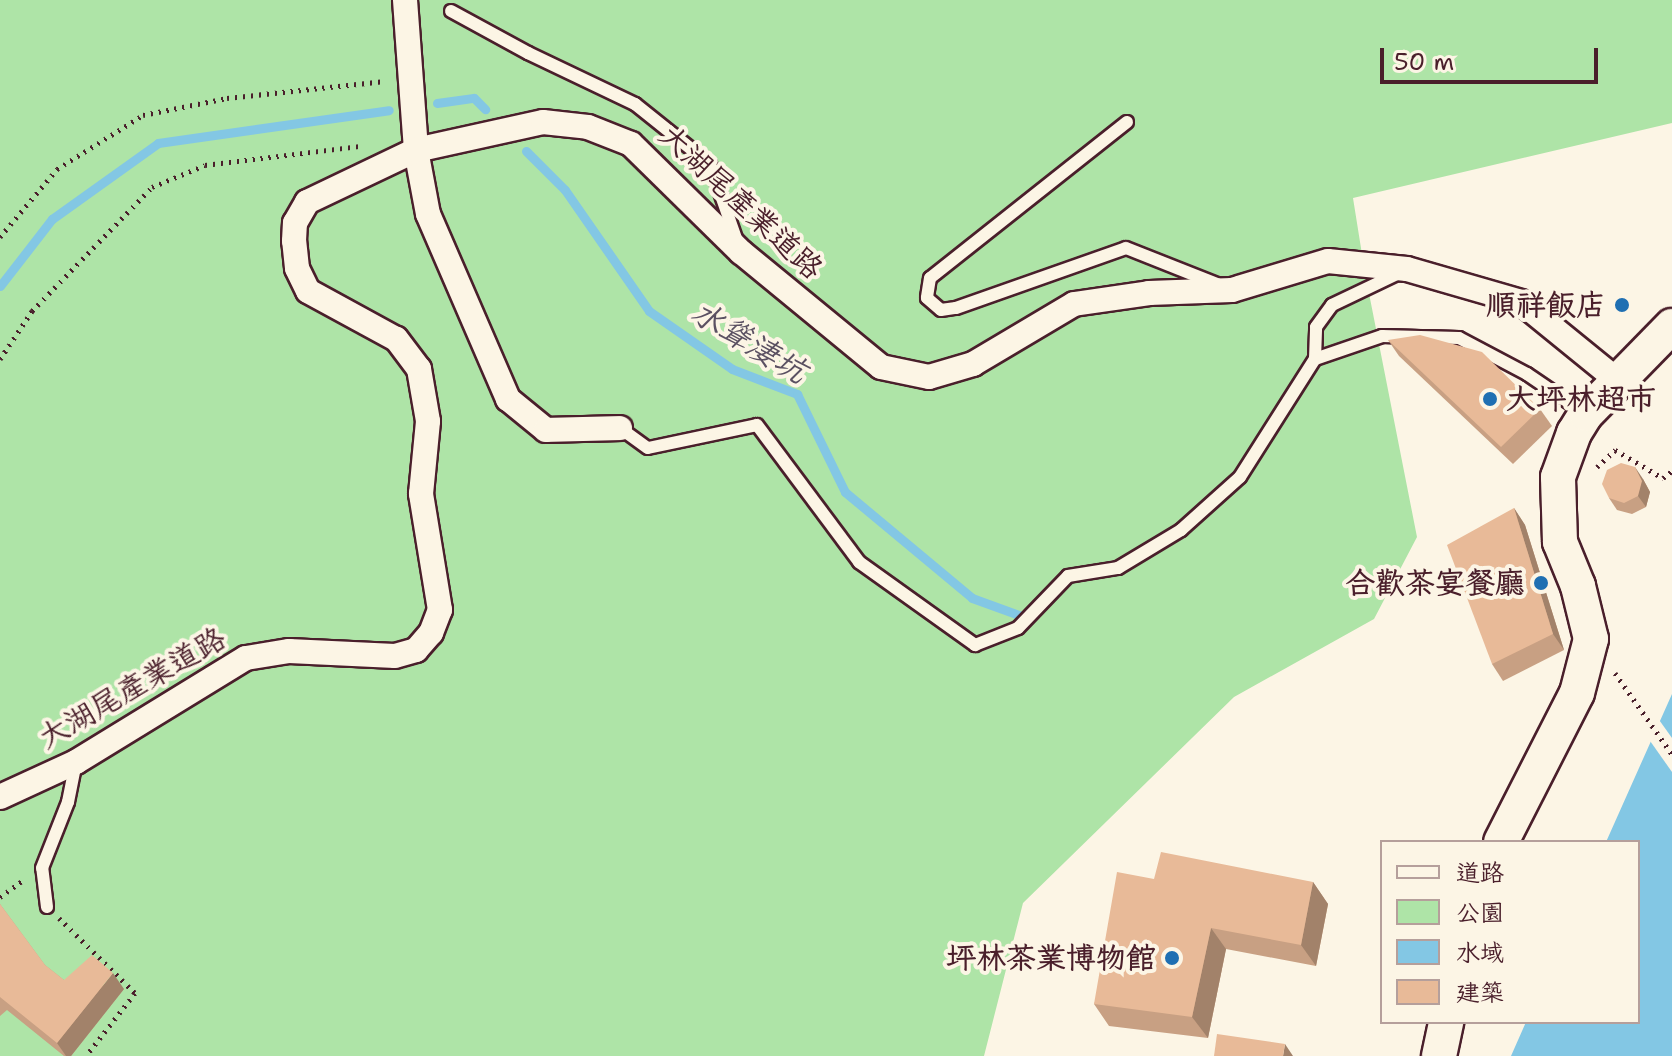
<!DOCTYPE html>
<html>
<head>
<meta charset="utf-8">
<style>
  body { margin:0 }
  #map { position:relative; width:1672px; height:1056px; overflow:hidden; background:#fcf5e5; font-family:"Shantell Sans","LXGW WenKai TC",sans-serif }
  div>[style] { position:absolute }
  .green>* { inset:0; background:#aee4a7 }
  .water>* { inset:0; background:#83c7e4 }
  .pier>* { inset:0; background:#fcf5e5 }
  .stream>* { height:9px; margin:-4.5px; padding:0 4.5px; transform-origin:4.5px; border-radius:4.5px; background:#83c7e4 }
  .path>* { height:5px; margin-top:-2.5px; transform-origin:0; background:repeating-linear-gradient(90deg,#4a1f2b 0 2px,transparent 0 8px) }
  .roads { filter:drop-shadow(2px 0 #4a1f2b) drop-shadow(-2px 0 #4a1f2b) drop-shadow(0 2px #4a1f2b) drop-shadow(0 -2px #4a1f2b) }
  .lane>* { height:12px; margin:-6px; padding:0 6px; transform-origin:6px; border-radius:6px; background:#fcf5e5 }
  .street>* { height:24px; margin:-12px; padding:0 12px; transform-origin:12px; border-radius:12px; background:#fcf5e5 }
  .secondary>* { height:34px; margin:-17px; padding:0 17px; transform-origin:17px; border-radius:17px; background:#fcf5e5 }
  .wall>* { inset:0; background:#c8a083 }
  .shaded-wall>* { inset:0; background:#a2826a }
  .building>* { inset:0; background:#e8ba98 }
  .dots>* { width:22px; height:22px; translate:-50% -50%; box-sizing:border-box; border:4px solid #fcf5e5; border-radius:50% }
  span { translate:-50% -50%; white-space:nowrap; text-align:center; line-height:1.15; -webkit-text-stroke:8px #fcf5e5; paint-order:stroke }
  .street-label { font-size:30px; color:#4a1f2b }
  .poi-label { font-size:30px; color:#4a1f2b; font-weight:700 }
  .right { translate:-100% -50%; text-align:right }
  .left { translate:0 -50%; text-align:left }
  .water-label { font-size:32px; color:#5b5162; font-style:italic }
  .legend { position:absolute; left:1380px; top:840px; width:260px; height:184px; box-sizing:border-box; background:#fcf5e5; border:2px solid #b59f9b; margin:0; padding:10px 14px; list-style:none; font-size:24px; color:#4a1f2b }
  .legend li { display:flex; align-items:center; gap:16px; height:40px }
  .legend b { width:40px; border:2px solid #b59f9b }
  .scale { position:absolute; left:1380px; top:48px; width:218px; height:36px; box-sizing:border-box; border:4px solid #4a1f2b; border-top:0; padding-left:10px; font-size:24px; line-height:28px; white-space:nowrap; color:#4a1f2b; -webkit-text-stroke:6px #fcf5e5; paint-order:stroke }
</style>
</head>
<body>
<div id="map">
  <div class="green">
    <div style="clip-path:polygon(0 0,1672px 0,1672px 123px,1353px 198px,1365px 273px,1417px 537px,1374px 619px,1234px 697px,1023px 903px,984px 1056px,0 1056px)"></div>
  </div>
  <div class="water">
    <div style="clip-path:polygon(1672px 694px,1672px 1056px,1511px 1056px,1526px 1022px,1638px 1022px,1638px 842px,1606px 842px)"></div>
  </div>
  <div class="pier">
    <div style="clip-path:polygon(1657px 717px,1672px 738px,1672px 772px,1648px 738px)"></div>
  </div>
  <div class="stream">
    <div style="left:437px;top:103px;width:37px;rotate:-8deg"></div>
    <div style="left:474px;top:98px;width:16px;rotate:45deg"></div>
    <div style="left:526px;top:151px;width:55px;rotate:45deg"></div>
    <div style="left:565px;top:190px;width:147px;rotate:55.2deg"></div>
    <div style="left:649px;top:311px;width:101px;rotate:34.9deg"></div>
    <div style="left:732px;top:369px;width:70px;rotate:21deg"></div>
    <div style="left:797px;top:394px;width:109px;rotate:63.9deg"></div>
    <div style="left:845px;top:492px;width:165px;rotate:39.8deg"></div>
    <div style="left:972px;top:598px;width:59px;rotate:20deg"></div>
    <div style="left:0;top:286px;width:85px;rotate:-52.2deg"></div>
    <div style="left:52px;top:219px;width:130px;rotate:-35.6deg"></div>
    <div style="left:158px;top:143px;width:233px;rotate:-8.1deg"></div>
  </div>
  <div class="path">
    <div style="left:0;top:237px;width:89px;rotate:-50deg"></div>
    <div style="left:57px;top:169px;width:102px;rotate:-32.1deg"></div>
    <div style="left:143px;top:115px;width:86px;rotate:-11.4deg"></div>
    <div style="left:227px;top:98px;width:159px;rotate:-6.1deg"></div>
    <div style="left:0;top:359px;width:58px;rotate:-56.3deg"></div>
    <div style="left:32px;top:311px;width:173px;rotate:-45.9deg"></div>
    <div style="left:152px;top:187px;width:57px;rotate:-22.5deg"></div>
    <div style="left:205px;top:165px;width:155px;rotate:-7deg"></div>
    <div style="left:1597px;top:467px;width:25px;rotate:-43deg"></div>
    <div style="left:1615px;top:450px;width:56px;rotate:30.3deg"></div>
    <div style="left:1663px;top:478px;width:11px;rotate:-38deg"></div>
    <div style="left:1615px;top:673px;width:99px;rotate:54.9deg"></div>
    <div style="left:0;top:897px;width:31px;rotate:-36deg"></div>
    <div style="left:59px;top:918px;width:107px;rotate:44.6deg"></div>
    <div style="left:135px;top:993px;width:80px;rotate:127.9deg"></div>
  </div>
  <div class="roads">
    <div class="lane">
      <div style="left:451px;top:11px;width:88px;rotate:28.6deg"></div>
      <div style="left:528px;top:53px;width:119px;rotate:25.5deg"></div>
      <div style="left:635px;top:104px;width:96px;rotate:38.7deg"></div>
      <div style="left:710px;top:164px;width:82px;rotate:70.7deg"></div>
      <div style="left:1127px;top:122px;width:251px;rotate:141.6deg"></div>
      <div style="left:930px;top:278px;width:20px;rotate:99deg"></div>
      <div style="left:927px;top:298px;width:18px;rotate:41deg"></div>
      <div style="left:941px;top:310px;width:15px;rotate:-8deg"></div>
      <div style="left:956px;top:308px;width:180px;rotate:-19.4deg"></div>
      <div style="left:1126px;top:248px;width:103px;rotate:21.6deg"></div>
      <div style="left:1315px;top:359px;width:32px;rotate:-88deg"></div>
      <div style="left:1316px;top:327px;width:27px;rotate:-54deg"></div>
      <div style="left:1332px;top:305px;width:74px;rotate:-25.5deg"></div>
      <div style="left:620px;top:428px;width:34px;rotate:36deg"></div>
      <div style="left:648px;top:448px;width:111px;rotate:-11.9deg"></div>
      <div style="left:757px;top:425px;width:171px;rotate:53.3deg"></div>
      <div style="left:859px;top:562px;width:143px;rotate:35.6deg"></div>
      <div style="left:975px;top:645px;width:46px;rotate:-21.6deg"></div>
      <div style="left:1018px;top:628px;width:72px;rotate:-46.1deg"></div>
      <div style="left:1068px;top:576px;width:51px;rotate:-9.1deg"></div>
      <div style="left:1118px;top:568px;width:74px;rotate:-31.1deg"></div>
      <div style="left:1181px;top:530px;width:79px;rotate:-41.9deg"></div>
      <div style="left:1240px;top:477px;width:140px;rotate:-57.6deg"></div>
      <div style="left:1315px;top:359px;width:71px;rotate:-18.9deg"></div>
      <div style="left:1382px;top:336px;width:77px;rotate:1.5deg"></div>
      <div style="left:1459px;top:338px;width:77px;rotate:27.9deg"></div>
      <div style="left:1527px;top:374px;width:68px;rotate:34.2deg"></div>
      <div style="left:47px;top:907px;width:39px;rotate:-97deg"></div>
      <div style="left:42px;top:868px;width:71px;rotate:-68.5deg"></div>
      <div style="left:68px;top:802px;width:41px;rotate:-78.7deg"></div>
    </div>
    <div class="street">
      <div style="left:405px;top:0;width:150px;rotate:85.8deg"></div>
      <div style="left:416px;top:150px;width:65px;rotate:79.4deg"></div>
      <div style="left:428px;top:214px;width:202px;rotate:66.6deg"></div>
      <div style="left:508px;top:399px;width:49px;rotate:39.2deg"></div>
      <div style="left:546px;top:430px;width:74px;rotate:-1.5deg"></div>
      <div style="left:0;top:797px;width:84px;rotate:-24.7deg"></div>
      <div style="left:76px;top:762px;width:199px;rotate:-31.5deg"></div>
      <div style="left:246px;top:658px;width:44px;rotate:-9.2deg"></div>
      <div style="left:289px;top:651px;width:106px;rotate:2.7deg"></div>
      <div style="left:395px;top:656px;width:22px;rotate:-16deg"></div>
      <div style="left:416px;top:650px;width:23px;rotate:-49deg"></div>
      <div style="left:431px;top:633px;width:25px;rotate:-69deg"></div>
      <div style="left:440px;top:610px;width:118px;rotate:-99.3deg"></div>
      <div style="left:421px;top:494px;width:73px;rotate:-84.5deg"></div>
      <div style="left:428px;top:421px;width:53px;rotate:-99.8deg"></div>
      <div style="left:419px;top:369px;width:38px;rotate:-127deg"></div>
      <div style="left:396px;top:339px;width:100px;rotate:-151.4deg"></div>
      <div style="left:308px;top:291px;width:25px;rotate:-116deg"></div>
      <div style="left:297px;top:268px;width:27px;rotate:-96deg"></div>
      <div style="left:294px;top:241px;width:18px;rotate:-87deg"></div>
      <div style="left:295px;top:223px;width:24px;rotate:-60deg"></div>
      <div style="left:307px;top:202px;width:121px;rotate:-25.5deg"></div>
      <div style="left:416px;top:150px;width:130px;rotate:-12.4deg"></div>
      <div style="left:543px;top:122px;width:45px;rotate:6.3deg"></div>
      <div style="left:588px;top:127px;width:46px;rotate:21.6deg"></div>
      <div style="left:631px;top:144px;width:154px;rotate:44.5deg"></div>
      <div style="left:741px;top:252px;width:181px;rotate:39.4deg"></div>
      <div style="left:881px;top:367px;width:49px;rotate:11.8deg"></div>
      <div style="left:929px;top:377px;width:46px;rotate:-16.5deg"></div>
      <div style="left:973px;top:364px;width:117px;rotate:-30.7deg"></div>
      <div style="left:1074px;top:304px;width:76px;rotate:-8.3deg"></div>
      <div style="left:1149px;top:293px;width:83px;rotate:-2.1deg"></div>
      <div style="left:1232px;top:290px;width:100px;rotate:-16.8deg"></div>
      <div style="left:1328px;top:261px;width:79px;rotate:5.8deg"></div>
      <div style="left:1407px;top:269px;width:119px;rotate:16.1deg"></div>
      <div style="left:1521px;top:302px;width:124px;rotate:39.1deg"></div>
    </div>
    <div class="secondary">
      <div style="left:1501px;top:842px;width:167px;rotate:-63deg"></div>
      <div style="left:1577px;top:693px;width:56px;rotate:-75.5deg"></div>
      <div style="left:1591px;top:639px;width:55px;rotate:-103.8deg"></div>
      <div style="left:1578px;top:586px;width:48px;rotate:-112.2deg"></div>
      <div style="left:1560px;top:542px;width:65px;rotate:-91.8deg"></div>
      <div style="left:1558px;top:477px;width:47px;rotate:-70deg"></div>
      <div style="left:1574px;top:433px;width:22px;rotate:-58deg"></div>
      <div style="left:1586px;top:414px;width:123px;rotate:-45.7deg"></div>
      <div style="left:1439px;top:1056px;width:35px;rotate:-78deg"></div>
    </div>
  </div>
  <div class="wall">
    <div style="clip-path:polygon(1388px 340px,1540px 409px,1552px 426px,1513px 464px,1399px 356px)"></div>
    <div style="clip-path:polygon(1643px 479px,1650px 492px,1646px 507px,1632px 514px,1617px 510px,1609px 498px)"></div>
    <div style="clip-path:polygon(1514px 508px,1525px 525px,1564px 650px,1503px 681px,1492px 664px)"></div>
    <div style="clip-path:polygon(1154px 879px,1313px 882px,1328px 904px,1316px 966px,1226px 949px,1208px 1038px,1109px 1026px,1094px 1004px)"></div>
    <div style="clip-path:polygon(0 904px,45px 965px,64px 980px,124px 989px,71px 1056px,64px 1056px,7px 1010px,0 1016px)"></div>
  </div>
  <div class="shaded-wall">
    <div style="clip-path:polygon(1635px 467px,1643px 479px,1650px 492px,1646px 507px,1638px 496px)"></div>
    <div style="clip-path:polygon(1514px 508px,1525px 525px,1564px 650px,1553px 634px)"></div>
    <div style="clip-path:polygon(1313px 882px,1328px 904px,1316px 966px,1301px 945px)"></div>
    <div style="clip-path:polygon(1211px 928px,1226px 949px,1208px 1038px,1192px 1017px)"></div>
    <div style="clip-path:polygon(113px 973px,124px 989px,71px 1056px,66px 1056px,57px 1043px)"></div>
    <div style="clip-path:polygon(1285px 1044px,1293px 1056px,1283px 1056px)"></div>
  </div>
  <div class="building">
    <div style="clip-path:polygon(1420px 335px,1482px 352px,1540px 409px,1501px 447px,1388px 340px)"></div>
    <div style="clip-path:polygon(1621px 463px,1635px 467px,1642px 481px,1638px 496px,1624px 503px,1609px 498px,1602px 484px,1607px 470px)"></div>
    <div style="clip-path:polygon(1514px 508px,1553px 634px,1492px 664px,1447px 545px)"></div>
    <div style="clip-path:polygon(1161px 852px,1313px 882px,1301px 945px,1211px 928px,1192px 1017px,1094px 1004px,1117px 872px,1154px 879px)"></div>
    <div style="clip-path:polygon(0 904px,45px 965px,64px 980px,92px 955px,113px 973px,57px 1043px,0 997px)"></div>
    <div style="clip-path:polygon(1217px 1034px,1285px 1044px,1283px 1056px,1214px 1056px)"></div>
  </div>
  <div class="dots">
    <div style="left:1622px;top:305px;background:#1f6fb2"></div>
    <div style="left:1490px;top:399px;background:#1f6fb2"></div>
    <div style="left:1541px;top:583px;background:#1f6fb2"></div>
    <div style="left:1172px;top:958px;background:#1f6fb2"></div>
  </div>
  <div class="street-label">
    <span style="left:741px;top:202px;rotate:43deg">大湖尾產業道路</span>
    <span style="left:132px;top:688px;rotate:-30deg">大湖尾產業道路</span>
  </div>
  <div class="poi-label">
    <span class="right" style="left:1606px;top:305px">順祥飯店</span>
    <span class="left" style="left:1506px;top:399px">大坪林超市</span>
    <span class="right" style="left:1525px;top:583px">合歡茶宴餐廳</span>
    <span class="right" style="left:1156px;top:958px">坪林茶業博物館</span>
  </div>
  <div class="water-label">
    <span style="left:749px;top:342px;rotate:31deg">水聳淒坑</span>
  </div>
  <ul class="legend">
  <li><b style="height:10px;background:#fcf5e5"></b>道路</li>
  <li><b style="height:22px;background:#aee4a7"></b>公園</li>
  <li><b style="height:22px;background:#83c7e4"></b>水域</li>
  <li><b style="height:22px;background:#e8ba98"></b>建築</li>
  </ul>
  <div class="scale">50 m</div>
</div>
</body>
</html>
